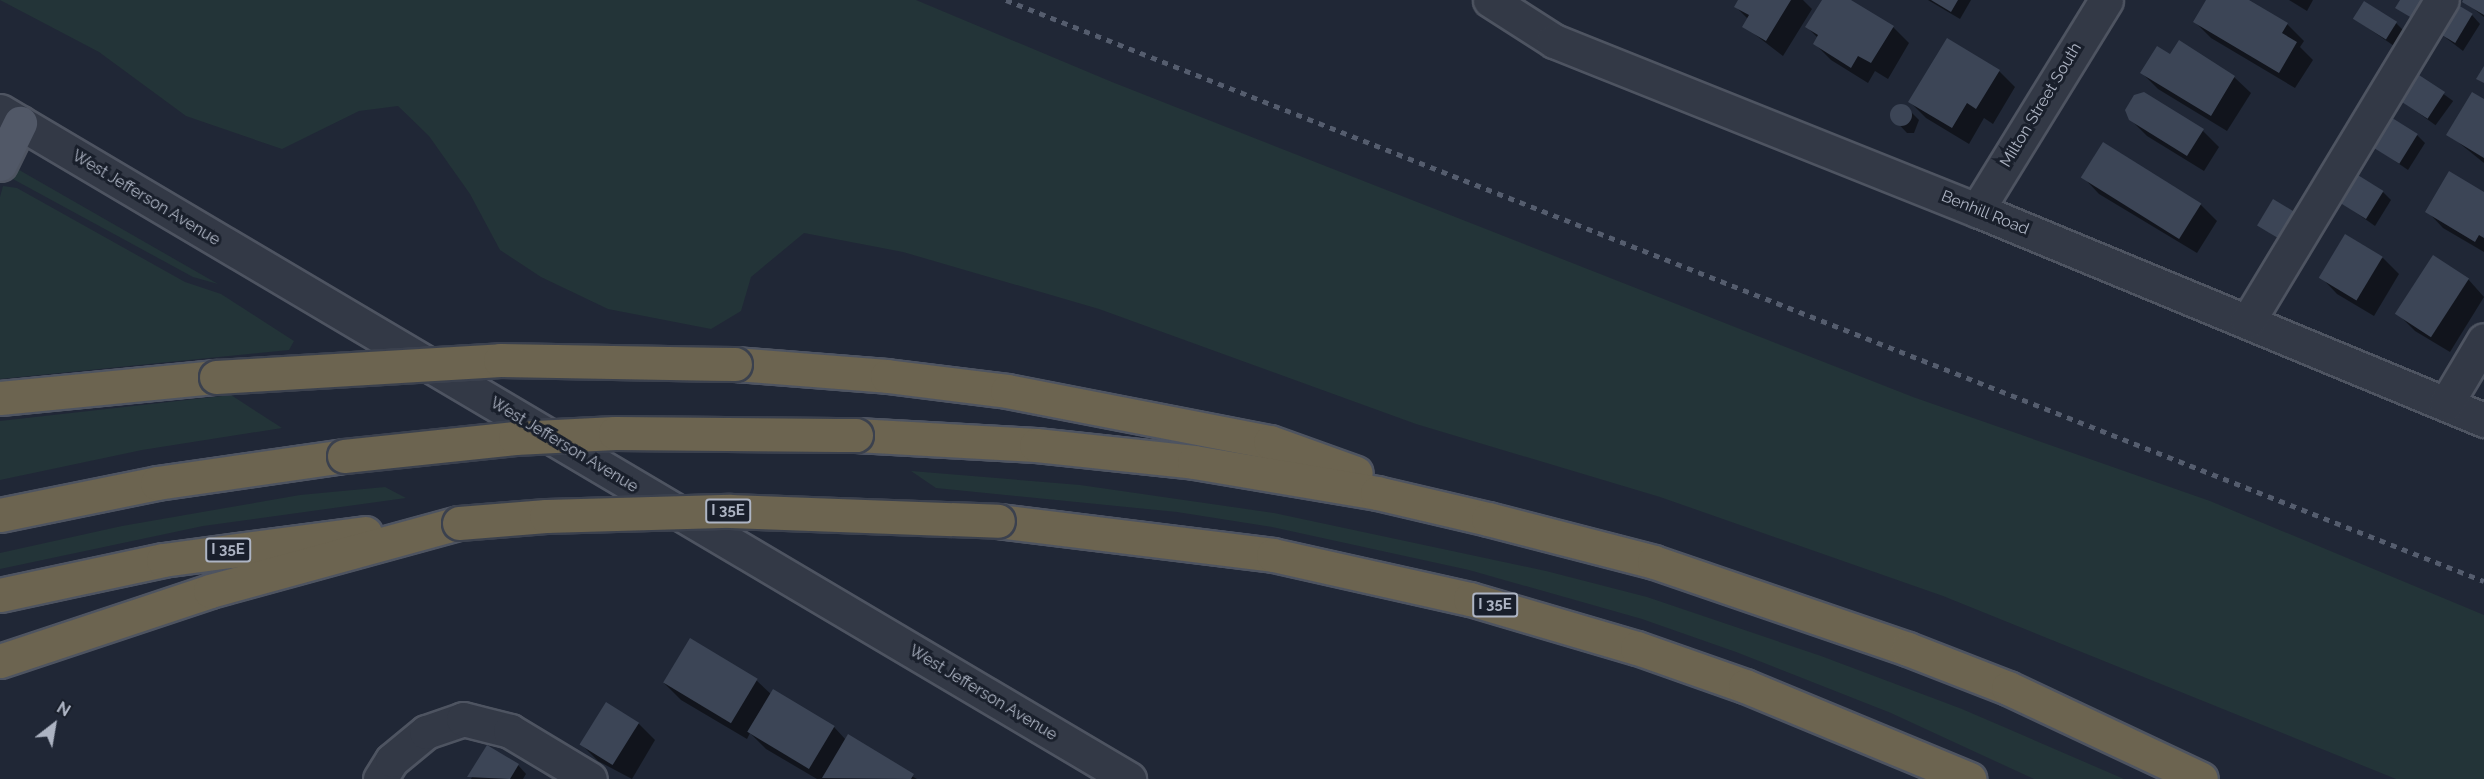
<!DOCTYPE html>
<html>
<head>
<meta charset="utf-8">
<style>
  body { margin:0 }
  #map { position:relative; width:2484px; height:779px; overflow:hidden; background:#202736; font-family:Raleway,sans-serif }
  div>[style] { position:absolute }
  .green>* { inset:0; background:#233438 }
  .shadow>* { inset:0; background:#0007; transform-origin:0 0 }
  .building>* { inset:0; background:#3c4556; transform-origin:0 0 }
  .round { border-radius:50% }
  .roads { filter:drop-shadow(2px 0 #4e5461) drop-shadow(-2px 0 #4e5461) drop-shadow(0 2px #4e5461) drop-shadow(0 -2px #4e5461) }
  .minor>* { height:33px; margin:-16.5px; padding:0 16.5px; transform-origin:16.5px; border-radius:16.5px; background:#333946 }
  .major>* { height:33px; margin:-16.5px; padding:0 16.5px; transform-origin:16.5px; border-radius:16.5px; background:#515867 }
  .highway>* { height:33px; margin:-16.5px; padding:0 16.5px; transform-origin:16.5px; border-radius:16.5px; background:#6c6450 }
  .rail>* { height:4.5px; margin-top:-2.25px; transform-origin:0; background:repeating-linear-gradient(90deg,#555d6e 0 6px,transparent 0 12px) }
  .bridges { filter:drop-shadow(2px 0 #3b414e) drop-shadow(-2px 0 #3b414e) drop-shadow(0 2px #3b414e) drop-shadow(0 -2px #3b414e) }
  .highway-bridge>* { height:33px; margin:-16.5px; padding:0 16.5px; transform-origin:16.5px; border-radius:16.5px; background:#6c6450 }
  span { translate:-50% -50%; white-space:nowrap; text-align:center; line-height:1.15; -webkit-text-stroke:6px #191f2b; paint-order:stroke }
  .shield-label span { padding:2px 4px; background:#191f2b; border:2px solid; border-radius:4px; -webkit-text-stroke-width:0 }
  .shield-label { font-size:15px; color:#adb4c3; font-weight:700 }
  .street-label { font-size:16px; color:#adb4c3 }
  .north { position:absolute; left:24px; top:695px; width:60px; height:60px; -webkit-text-stroke:4px #191f2b; paint-order:stroke; rotate:31deg; font-size:16px; font-weight:700; line-height:24px; text-align:center; color:#adb4c3 }
  .north::after { content:''; display:block; margin:auto; width:21px; height:27px; background:#adb4c3; clip-path:polygon(50% 0,100% 100%,50% 72%,0 100%) }
</style>
</head>
<body>
<div id="map">
  <div class="green">
    <div style="clip-path:polygon(0 0,916px 0,1112px 82px,1913px 397px,2210px 501px,2484px 615px,2484px 779px,2396px 779px,1943px 596px,1660px 497px,1416px 424px,1099px 309px,903px 252px,804px 233px,751px 277px,741px 311px,711px 329px,608px 309px,541px 277px,500px 250px,470px 194px,429px 136px,398px 106px,359px 111px,282px 149px,186px 116px,99px 52px)"></div>
    <div style="clip-path:polygon(0 159px,218px 284px,193px 277px,0 172px)"></div>
    <div style="clip-path:polygon(3px 186px,17px 188px,185px 282px,221px 294px,294px 341px,289px 350px,0 379px,0 197px)"></div>
    <div style="clip-path:polygon(231px 395px,282px 428px,142px 450px,0 480px,0 421px)"></div>
    <div style="clip-path:polygon(911px 471px,1080px 485px,1274px 513px,1546px 571px,1647px 597px,1821px 656px,1962px 709px,2124px 779px,2034px 779px,1891px 713px,1736px 652px,1642px 619px,1469px 570px,1272px 527px,1177px 512px,936px 488px)"></div>
    <div style="clip-path:polygon(385px 487px,406px 498px,203px 526px,0 569px,0 553px,122px 526px,300px 495px)"></div>
  </div>
  <div class="shadow">
    <div style="clip-path:polygon(1740px 0,1803px 0,1812px 9px,1783px 56px,1744px 26px,1748px 19px,1736px 7px)"></div>
    <div style="clip-path:polygon(1824px 0,1849px 0,1893px 27px,1909px 43px,1888px 79px,1875px 71px,1868px 83px,1831px 60px,1815px 44px,1818px 38px,1807px 27px)"></div>
    <div style="clip-path:polygon(1928px 0,1971px 0,1960px 19px)"></div>
    <div style="clip-path:polygon(2208px 0,2246px 0,2287px 24px,2304px 41px,2300px 47px,2313px 60px,2295px 88px,2211px 38px,2195px 22px)"></div>
    <div style="clip-path:polygon(2289px 0,2313px 0,2307px 11px)"></div>
    <div style="clip-path:polygon(2484px 0,2484px 17px,2464px 1px,2465px 0)"></div>
    <div style="clip-path:polygon(2472px 15px,2480px 24px,2463px 51px,2437px 31px)"></div>
    <div style="clip-path:polygon(2355px 19px,2396px 23px,2404px 31px,2394px 46px)"></div>
    <div style="clip-path:polygon(2171px 56px,2234px 77px,2251px 93px,2227px 131px,2158px 89px,2142px 73px)"></div>
    <div style="clip-path:polygon(1999px 71px,2015px 87px,1993px 124px,1984px 118px,1969px 144px,1926px 118px,1910px 102px)"></div>
    <div style="left:2420px;top:77px;width:41px;height:30px;rotate:36deg"></div>
    <div style="clip-path:polygon(2144px 94px,2203px 131px,2219px 147px,2204px 171px,2147px 136px,2130px 119px)"></div>
    <div style="clip-path:polygon(2484px 101px,2484px 163px,2448px 134px)"></div>
    <div style="clip-path:polygon(1898px 106px,1905px 106px,1919px 120px,1914px 133px,1907px 133px,1893px 118px)"></div>
    <div style="clip-path:polygon(2417px 135px,2425px 143px,2408px 170px,2373px 146px)"></div>
    <div style="clip-path:polygon(2083px 177px,2201px 205px,2217px 221px,2197px 253px,2099px 194px)"></div>
    <div style="clip-path:polygon(2383px 192px,2391px 200px,2375px 226px,2338px 200px)"></div>
    <div style="clip-path:polygon(2484px 194px,2484px 252px,2443px 228px,2427px 211px)"></div>
    <div style="clip-path:polygon(2274px 201px,2290px 247px,2259px 225px)"></div>
    <div style="clip-path:polygon(2383px 258px,2399px 274px,2374px 316px,2337px 294px,2321px 277px)"></div>
    <div style="clip-path:polygon(2468px 279px,2484px 297px,2450px 352px,2415px 331px,2399px 315px)"></div>
    <div style="clip-path:polygon(756px 680px,772px 695px,834px 727px,846px 740px,917px 779px,817px 779px,766px 749px,750px 733px,747px 739px,681px 700px,664px 683px)"></div>
    <div style="clip-path:polygon(606px 704px,639px 724px,655px 740px,632px 779px,598px 761px,582px 745px)"></div>
    <div style="clip-path:polygon(487px 747px,518px 765px,526px 774px,523px 779px,471px 779px)"></div>
  </div>
  <div class="building">
    <div style="clip-path:polygon(1738px 0,1791px 0,1766px 41px,1742px 27px,1749px 15px,1734px 7px)"></div>
    <div style="clip-path:polygon(1822px 0,1851px 0,1894px 26px,1871px 63px,1858px 56px,1851px 68px,1813px 44px,1818px 35px,1805px 27px)"></div>
    <div style="clip-path:polygon(1931px 0,1958px 0,1951px 12px)"></div>
    <div style="clip-path:polygon(2206px 0,2249px 0,2288px 23px,2282px 33px,2297px 42px,2279px 73px,2193px 22px)"></div>
    <div style="clip-path:polygon(2400px 0,2429px 0,2417px 21px,2395px 8px)"></div>
    <div style="clip-path:polygon(2463px 0,2484px 0,2484px 15px,2462px 2px)"></div>
    <div style="left:2364px;top:1px;width:39px;height:21px;rotate:32deg"></div>
    <div style="left:2453px;top:2px;width:23px;height:34px;rotate:31deg"></div>
    <div style="clip-path:polygon(1947px 38px,2000px 70px,1976px 109px,1967px 103px,1952px 128px,1908px 102px)"></div>
    <div style="clip-path:polygon(2179px 40px,2235px 76px,2211px 116px,2140px 73px,2157px 46px,2170px 54px)"></div>
    <div style="clip-path:polygon(2484px 66px,2484px 83px,2476px 79px)"></div>
    <div style="left:2419px;top:75px;width:31px;height:32px;rotate:33deg"></div>
    <div style="clip-path:polygon(2144px 92px,2204px 129px,2187px 156px,2129px 120px,2125px 110px,2134px 95px)"></div>
    <div style="clip-path:polygon(2472px 92px,2484px 99px,2484px 158px,2446px 135px)"></div>
    <div class="round" style="left:1890px;top:104px;width:22px;height:22px"></div>
    <div style="left:2389px;top:116px;width:34px;height:35px;rotate:32deg"></div>
    <div style="left:2103px;top:142px;width:116px;height:42px;rotate:32deg"></div>
    <div style="clip-path:polygon(2449px 171px,2484px 192px,2484px 238px,2479px 235px,2475px 242px,2425px 212px)"></div>
    <div style="left:2353px;top:172px;width:36px;height:33px;rotate:32deg"></div>
    <div style="left:2273px;top:199px;width:29px;height:31px;rotate:31deg"></div>
    <div style="left:2345px;top:234px;width:44px;height:51px;rotate:31deg"></div>
    <div style="left:2433px;top:255px;width:43px;height:70px;rotate:33deg"></div>
    <div style="left:690px;top:638px;width:79px;height:52px;rotate:31deg"></div>
    <div style="left:773px;top:689px;width:72px;height:50px;rotate:31deg"></div>
    <div style="left:606px;top:702px;width:39px;height:50px;rotate:32deg"></div>
    <div style="clip-path:polygon(848px 734px,914px 774px,911px 779px,822px 778px)"></div>
    <div style="clip-path:polygon(487px 745px,519px 764px,510px 779px,467px 777px)"></div>
  </div>
  <div class="roads">
    <div class="minor">
      <div style="left:1490px;top:0;width:76px;rotate:32.6deg"></div>
      <div style="left:1554px;top:41px;width:456px;rotate:21.8deg"></div>
      <div style="left:1977px;top:210px;width:549px;rotate:22.5deg"></div>
      <div style="left:0;top:111px;width:1312px;rotate:30.61deg"></div>
      <div style="left:1977px;top:210px;width:246px;rotate:-58.4deg"></div>
      <div style="left:2248px;top:321px;width:375px;rotate:-58.9deg"></div>
      <div style="left:2446px;top:404px;width:74px;rotate:-59.3deg"></div>
      <div style="left:380px;top:779px;width:22px;rotate:-58deg"></div>
      <div style="left:392px;top:760px;width:44px;rotate:-39.5deg"></div>
      <div style="left:426px;top:732px;width:39px;rotate:-19deg"></div>
      <div style="left:463px;top:719px;width:49px;rotate:14.3deg"></div>
      <div style="left:510px;top:731px;width:93px;rotate:31deg"></div>
    </div>
    <div class="major">
      <div style="left:0;top:164px;width:46px;rotate:-64deg"></div>
    </div>
    <div class="highway">
      <div style="left:735px;top:364px;width:152px;rotate:4.5deg"></div>
      <div style="left:887px;top:376px;width:121px;rotate:7.1deg"></div>
      <div style="left:1007px;top:391px;width:268px;rotate:11deg"></div>
      <div style="left:1270px;top:442px;width:91px;rotate:19.8deg"></div>
      <div style="left:0;top:398px;width:217px;rotate:-5.6deg"></div>
      <div style="left:856px;top:435px;width:180px;rotate:3.2deg"></div>
      <div style="left:1036px;top:445px;width:159px;rotate:6.1deg"></div>
      <div style="left:1194px;top:462px;width:186px;rotate:9.6deg"></div>
      <div style="left:1377px;top:493px;width:114px;rotate:13.2deg"></div>
      <div style="left:1488px;top:519px;width:171px;rotate:14.5deg"></div>
      <div style="left:1654px;top:562px;width:268px;rotate:18.9deg"></div>
      <div style="left:1908px;top:649px;width:107px;rotate:21.3deg"></div>
      <div style="left:2008px;top:688px;width:213px;rotate:25.2deg"></div>
      <div style="left:0;top:515px;width:160px;rotate:-11.5deg"></div>
      <div style="left:157px;top:483px;width:189px;rotate:-8.2deg"></div>
      <div style="left:998px;top:521px;width:277px;rotate:7deg"></div>
      <div style="left:1273px;top:555px;width:202px;rotate:12.6deg"></div>
      <div style="left:1470px;top:599px;width:174px;rotate:16.4deg"></div>
      <div style="left:1637px;top:648px;width:114px;rotate:19.4deg"></div>
      <div style="left:1745px;top:686px;width:243px;rotate:22.5deg"></div>
      <div style="left:0;top:595px;width:167px;rotate:-12.1deg"></div>
      <div style="left:163px;top:560px;width:204px;rotate:-7.6deg"></div>
      <div style="left:0;top:661px;width:221px;rotate:-18.4deg"></div>
      <div style="left:210px;top:591px;width:258px;rotate:-15.3deg"></div>
    </div>
  </div>
  <div class="rail">
    <div style="left:1006px;top:0;width:1588px;rotate:21.46deg"></div>
  </div>
  <div class="bridges">
    <div class="highway-bridge">
      <div style="left:216px;top:377px;width:285px;rotate:-3.4deg"></div>
      <div style="left:500px;top:360px;width:235px;rotate:1deg"></div>
      <div style="left:344px;top:456px;width:172px;rotate:-6deg"></div>
      <div style="left:515px;top:438px;width:100px;rotate:-2.9deg"></div>
      <div style="left:615px;top:433px;width:241px;rotate:0.5deg"></div>
      <div style="left:459px;top:523px;width:87px;rotate:-4.6deg"></div>
      <div style="left:546px;top:516px;width:184px;rotate:-1.6deg"></div>
      <div style="left:730px;top:511px;width:268px;rotate:2.1deg"></div>
    </div>
  </div>
  <div class="shield-label">
    <span style="left:728px;top:511px">I 35E</span>
    <span style="left:228px;top:550px">I 35E</span>
    <span style="left:1495px;top:605px">I 35E</span>
  </div>
  <div class="street-label">
    <span style="left:2041px;top:105px;rotate:-59deg">Milton Street South</span>
    <span style="left:146px;top:198px;rotate:31deg">West Jefferson Avenue</span>
    <span style="left:1985px;top:213px;rotate:22deg">Benhill Road</span>
    <span style="left:564px;top:445px;rotate:31deg">West Jefferson Avenue</span>
    <span style="left:983px;top:693px;rotate:31deg">West Jefferson Avenue</span>
  </div>
  <div class="north">N</div>
</div>
</body>
</html>
